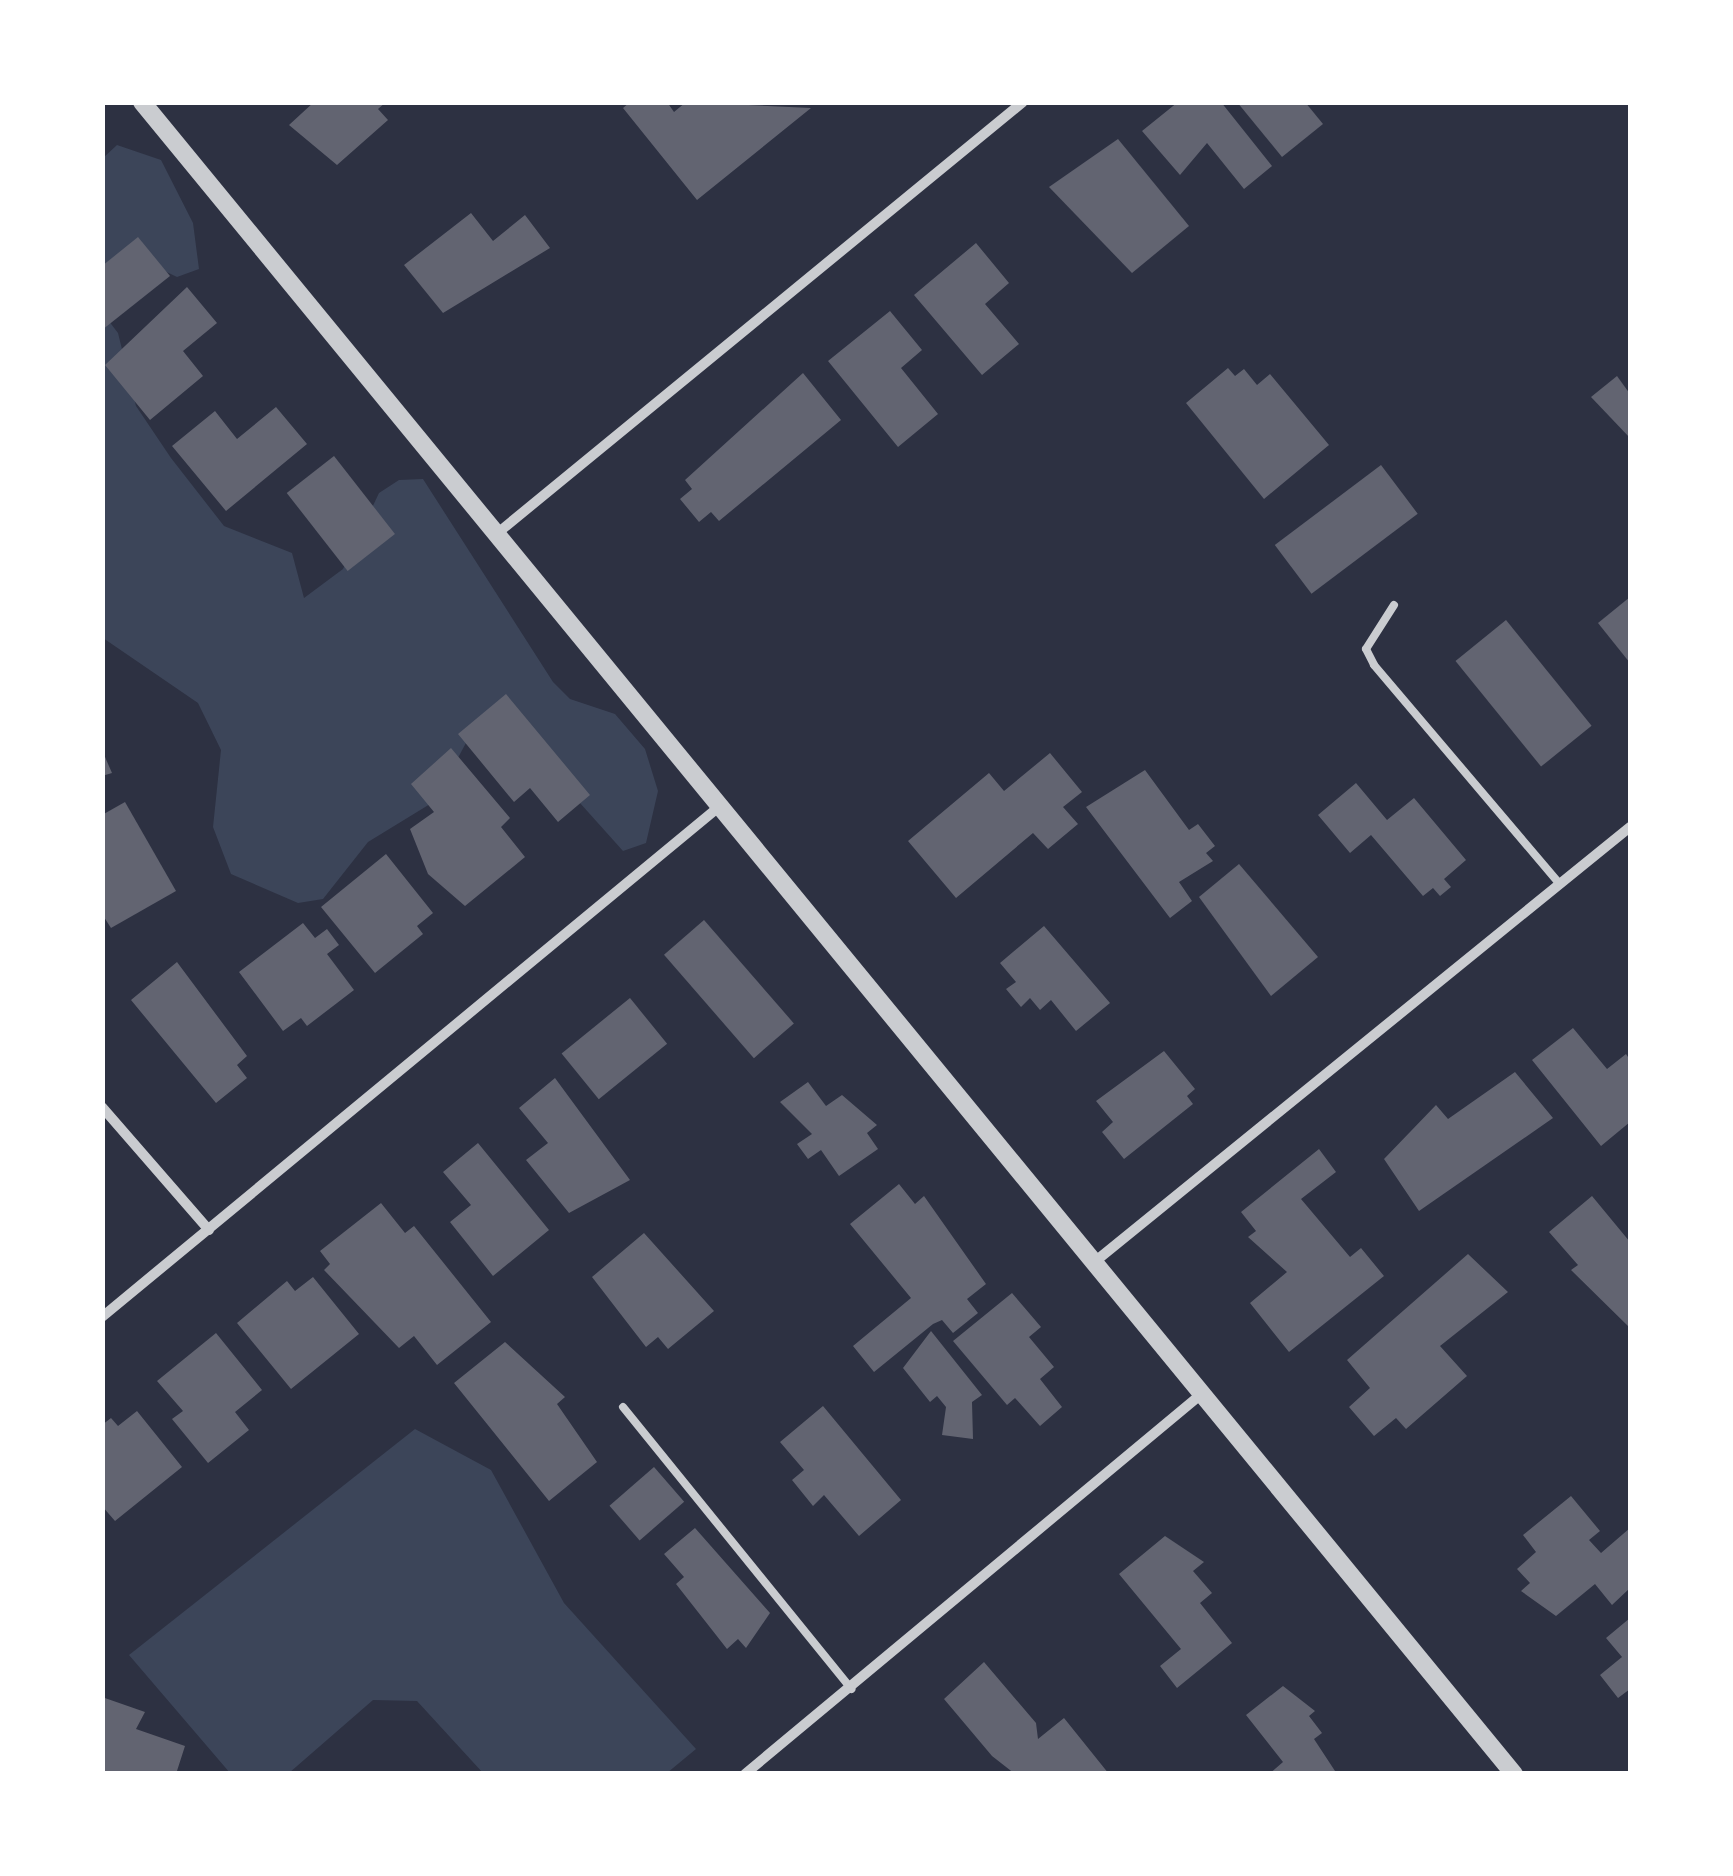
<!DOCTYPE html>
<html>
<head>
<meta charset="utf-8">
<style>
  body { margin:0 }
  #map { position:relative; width:1733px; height:1876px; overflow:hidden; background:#2d3142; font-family:"Work Sans",sans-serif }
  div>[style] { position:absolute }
  .green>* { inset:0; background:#3c4559 }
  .building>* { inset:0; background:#626471; transform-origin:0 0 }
  .service>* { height:8px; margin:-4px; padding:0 4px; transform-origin:4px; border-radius:4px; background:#caccd0 }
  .minor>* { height:10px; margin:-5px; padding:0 5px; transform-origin:5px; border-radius:5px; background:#caccd0 }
  .tertiary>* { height:18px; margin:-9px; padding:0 9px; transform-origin:9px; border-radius:9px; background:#caccd0 }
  span { translate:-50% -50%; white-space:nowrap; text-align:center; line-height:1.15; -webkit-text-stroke:10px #fff; paint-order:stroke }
  .frame { position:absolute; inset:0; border:105px solid #fff; pointer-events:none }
</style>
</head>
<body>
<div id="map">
  <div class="green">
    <div style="clip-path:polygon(117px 145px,161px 160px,193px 223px,199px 269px,177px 277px,125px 252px,103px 270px,103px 158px)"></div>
    <div style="clip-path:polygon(102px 312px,118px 333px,136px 406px,171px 458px,224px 526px,292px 553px,304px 598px,343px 569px,379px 493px,399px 480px,423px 479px,553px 682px,570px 699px,615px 714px,645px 749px,658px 791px,646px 843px,623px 851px,571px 793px,475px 726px,435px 801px,368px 842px,323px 899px,298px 903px,231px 874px,213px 827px,221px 750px,198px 703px,103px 638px)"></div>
    <div style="clip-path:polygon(415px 1429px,491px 1470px,564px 1603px,696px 1749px,667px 1773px,483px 1773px,417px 1701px,373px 1700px,289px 1773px,230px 1773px,129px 1655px)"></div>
  </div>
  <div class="building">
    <div style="clip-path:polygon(314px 102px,386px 102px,378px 109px,388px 120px,337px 165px,289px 125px)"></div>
    <div style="clip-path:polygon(630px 102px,667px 102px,674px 112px,686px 102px,811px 108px,697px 200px,623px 108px)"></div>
    <div style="clip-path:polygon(1178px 102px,1221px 102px,1272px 166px,1244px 189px,1207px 143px,1180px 175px,1142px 131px)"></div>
    <div style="clip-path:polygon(1237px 102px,1305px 102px,1323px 124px,1282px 157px)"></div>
    <div style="clip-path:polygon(1118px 139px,1189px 226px,1132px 273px,1049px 187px)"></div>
    <div style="clip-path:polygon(471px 213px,493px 241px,525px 215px,550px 248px,443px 313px,404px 265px)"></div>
    <div style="clip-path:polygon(138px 237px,170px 276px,102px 330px,102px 266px)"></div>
    <div style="clip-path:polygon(976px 243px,1009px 283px,985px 304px,1019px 344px,982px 375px,914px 295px)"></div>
    <div style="clip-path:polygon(187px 287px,217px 323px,183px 351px,203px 376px,150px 420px,105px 365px)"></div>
    <div style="clip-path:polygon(890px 311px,922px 350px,901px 368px,938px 414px,898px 447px,828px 361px)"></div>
    <div style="clip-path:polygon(1228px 368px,1235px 376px,1244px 369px,1257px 385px,1270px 374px,1329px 445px,1264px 499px,1186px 403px)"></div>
    <div style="clip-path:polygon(803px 373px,841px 420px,719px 521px,711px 512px,699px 522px,680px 499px,692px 489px,685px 480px)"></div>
    <div style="clip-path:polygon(1617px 376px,1630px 394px,1630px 438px,1591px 397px)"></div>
    <div style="clip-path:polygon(276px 407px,307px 444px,226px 511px,172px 446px,215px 411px,237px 439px)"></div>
    <div style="left:334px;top:456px;width:99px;height:60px;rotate:52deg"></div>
    <div style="left:1381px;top:465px;width:61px;height:133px;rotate:53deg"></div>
    <div style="clip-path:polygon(1630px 597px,1630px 663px,1598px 623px)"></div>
    <div style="left:1506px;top:620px;width:136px;height:65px;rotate:51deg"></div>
    <div style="clip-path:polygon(506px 694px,590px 795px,558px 822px,530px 788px,514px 802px,458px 734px)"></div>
    <div style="clip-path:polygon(451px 748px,510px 818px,501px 827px,525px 857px,465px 906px,428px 874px,410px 829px,434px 812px,411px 784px)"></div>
    <div style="clip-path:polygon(102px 750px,112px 773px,102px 776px)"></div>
    <div style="clip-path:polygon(1050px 753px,1082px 792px,1063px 807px,1078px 824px,1048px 849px,1033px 833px,956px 898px,908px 841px,989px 773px,1004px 791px)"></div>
    <div style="clip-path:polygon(1145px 770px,1189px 830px,1198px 824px,1215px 846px,1206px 853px,1213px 861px,1179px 882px,1192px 901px,1170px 918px,1086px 807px)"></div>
    <div style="clip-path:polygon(1356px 783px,1387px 820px,1414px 798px,1466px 860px,1444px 879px,1451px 887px,1440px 896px,1433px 888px,1423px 896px,1371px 835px,1350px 853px,1318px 815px)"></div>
    <div style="clip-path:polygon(125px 802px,176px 891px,111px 928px,102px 914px,102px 815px)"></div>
    <div style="clip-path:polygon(386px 854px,433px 913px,417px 926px,423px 934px,375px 973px,321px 907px)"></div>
    <div style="clip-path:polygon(1239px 864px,1318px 957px,1271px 996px,1199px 897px)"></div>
    <div style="left:704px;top:920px;width:137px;height:53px;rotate:49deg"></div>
    <div style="clip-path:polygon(303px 923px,315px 938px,327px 929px,339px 945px,327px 954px,354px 990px,307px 1026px,301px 1018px,283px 1031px,239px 972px)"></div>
    <div style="clip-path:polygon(1044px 926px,1110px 1003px,1076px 1031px,1051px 1000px,1040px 1010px,1030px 998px,1021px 1007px,1006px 989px,1016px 982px,1000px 963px)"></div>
    <div style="clip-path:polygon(177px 962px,247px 1056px,237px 1065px,247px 1078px,216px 1103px,131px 1000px)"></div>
    <div style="left:630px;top:998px;width:59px;height:88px;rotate:51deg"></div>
    <div style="clip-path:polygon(1573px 1028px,1607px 1069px,1626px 1054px,1630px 1060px,1630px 1122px,1601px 1146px,1532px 1060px)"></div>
    <div style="clip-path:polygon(1164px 1051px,1195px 1089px,1187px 1096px,1193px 1104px,1124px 1159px,1102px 1132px,1113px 1122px,1096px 1101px)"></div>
    <div style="clip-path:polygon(1515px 1072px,1553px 1118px,1419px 1211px,1384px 1159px,1436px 1105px,1448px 1119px)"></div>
    <div style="clip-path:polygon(555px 1078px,630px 1180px,569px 1213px,526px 1160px,548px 1143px,519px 1108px)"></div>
    <div style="clip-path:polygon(808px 1082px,826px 1106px,842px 1095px,877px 1125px,867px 1133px,878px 1149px,839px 1176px,821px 1150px,808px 1159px,797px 1144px,812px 1134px,780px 1102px)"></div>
    <div style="clip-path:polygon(478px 1143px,549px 1230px,493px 1276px,450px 1222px,471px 1205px,443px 1172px)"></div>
    <div style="clip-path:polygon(1319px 1149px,1336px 1172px,1301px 1199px,1350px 1257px,1361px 1248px,1384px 1276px,1289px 1352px,1250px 1303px,1287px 1272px,1248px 1237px,1256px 1231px,1241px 1212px)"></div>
    <div style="clip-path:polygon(899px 1184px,915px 1204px,924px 1196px,986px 1284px,967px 1299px,978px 1313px,953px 1333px,942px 1320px,933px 1324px,874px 1372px,853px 1346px,911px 1298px,850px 1224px)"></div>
    <div style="clip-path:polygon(1592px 1196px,1630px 1242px,1630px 1328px,1571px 1270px,1578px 1265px,1549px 1232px)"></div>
    <div style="clip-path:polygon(381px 1203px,405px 1233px,414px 1226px,491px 1322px,437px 1365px,414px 1336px,399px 1348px,324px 1270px,330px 1264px,320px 1251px)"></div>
    <div style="clip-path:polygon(644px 1233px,714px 1311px,668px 1349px,658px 1337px,646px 1347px,592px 1277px)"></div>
    <div style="clip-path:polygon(1468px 1254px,1508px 1292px,1440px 1346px,1467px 1376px,1406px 1429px,1396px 1418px,1374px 1436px,1349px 1407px,1370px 1388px,1347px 1360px)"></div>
    <div style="clip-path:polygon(313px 1277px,359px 1334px,291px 1389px,237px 1323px,287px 1281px,295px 1291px)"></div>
    <div style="clip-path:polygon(1012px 1293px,1041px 1327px,1029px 1337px,1054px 1367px,1040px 1379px,1062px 1407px,1040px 1426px,1015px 1398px,1007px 1405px,953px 1341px)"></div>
    <div style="clip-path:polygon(931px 1331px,982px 1395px,972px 1402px,973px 1439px,942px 1435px,946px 1407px,937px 1396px,930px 1402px,903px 1368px)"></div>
    <div style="clip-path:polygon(216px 1333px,262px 1390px,235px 1412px,249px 1430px,208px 1463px,172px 1419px,183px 1411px,157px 1381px)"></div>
    <div style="clip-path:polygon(505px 1342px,565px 1397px,557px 1404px,597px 1462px,549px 1501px,454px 1383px)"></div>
    <div style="clip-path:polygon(823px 1406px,901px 1500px,859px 1536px,824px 1495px,813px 1506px,792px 1480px,804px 1470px,780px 1442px)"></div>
    <div style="clip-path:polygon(137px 1411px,182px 1467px,115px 1521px,102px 1506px,102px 1425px,111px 1418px,118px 1426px)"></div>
    <div style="left:654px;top:1467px;width:46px;height:59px;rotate:49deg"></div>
    <div style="clip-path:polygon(1571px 1496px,1600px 1531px,1589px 1540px,1601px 1553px,1630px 1528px,1630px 1588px,1612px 1605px,1595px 1584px,1556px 1616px,1521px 1591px,1530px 1583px,1517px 1569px,1536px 1552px,1523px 1535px)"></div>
    <div style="clip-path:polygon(695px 1528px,770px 1613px,746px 1648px,738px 1639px,727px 1649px,676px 1584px,684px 1577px,664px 1554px)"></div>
    <div style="clip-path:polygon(1165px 1536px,1204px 1562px,1193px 1571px,1212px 1593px,1200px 1603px,1232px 1643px,1177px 1688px,1160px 1666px,1181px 1649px,1119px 1574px)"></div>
    <div style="clip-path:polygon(1630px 1618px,1630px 1689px,1618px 1698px,1600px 1675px,1622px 1657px,1606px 1638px)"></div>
    <div style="clip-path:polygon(984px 1662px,1036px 1723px,1038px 1739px,1064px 1718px,1109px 1774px,1015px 1774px,992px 1756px,944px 1699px)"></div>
    <div style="clip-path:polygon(1283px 1686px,1315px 1711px,1309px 1716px,1322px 1733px,1314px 1739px,1337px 1774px,1269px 1774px,1283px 1762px,1246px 1715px)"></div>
    <div style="clip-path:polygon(102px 1697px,145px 1712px,136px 1729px,185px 1746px,176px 1774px,102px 1774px)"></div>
  </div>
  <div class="service">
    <div style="left:1394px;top:605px;width:52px;rotate:122.5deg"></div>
    <div style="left:1366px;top:649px;width:18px;rotate:63deg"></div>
    <div style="left:1374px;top:665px;width:287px;rotate:49.7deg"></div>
    <div style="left:623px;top:1407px;width:363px;rotate:51deg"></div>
  </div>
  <div class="minor">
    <div style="left:494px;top:536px;width:684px;rotate:-39.37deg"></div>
    <div style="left:102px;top:1107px;width:163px;rotate:49deg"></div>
    <div style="left:1092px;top:1264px;width:693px;rotate:-39.09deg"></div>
    <div style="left:102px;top:1317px;width:795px;rotate:-39.59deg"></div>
    <div style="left:745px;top:1774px;width:591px;rotate:-39.78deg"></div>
  </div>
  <div class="tertiary">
    <div style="left:142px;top:102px;width:2163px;rotate:50.63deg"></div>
  </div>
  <div class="frame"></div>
</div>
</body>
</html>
